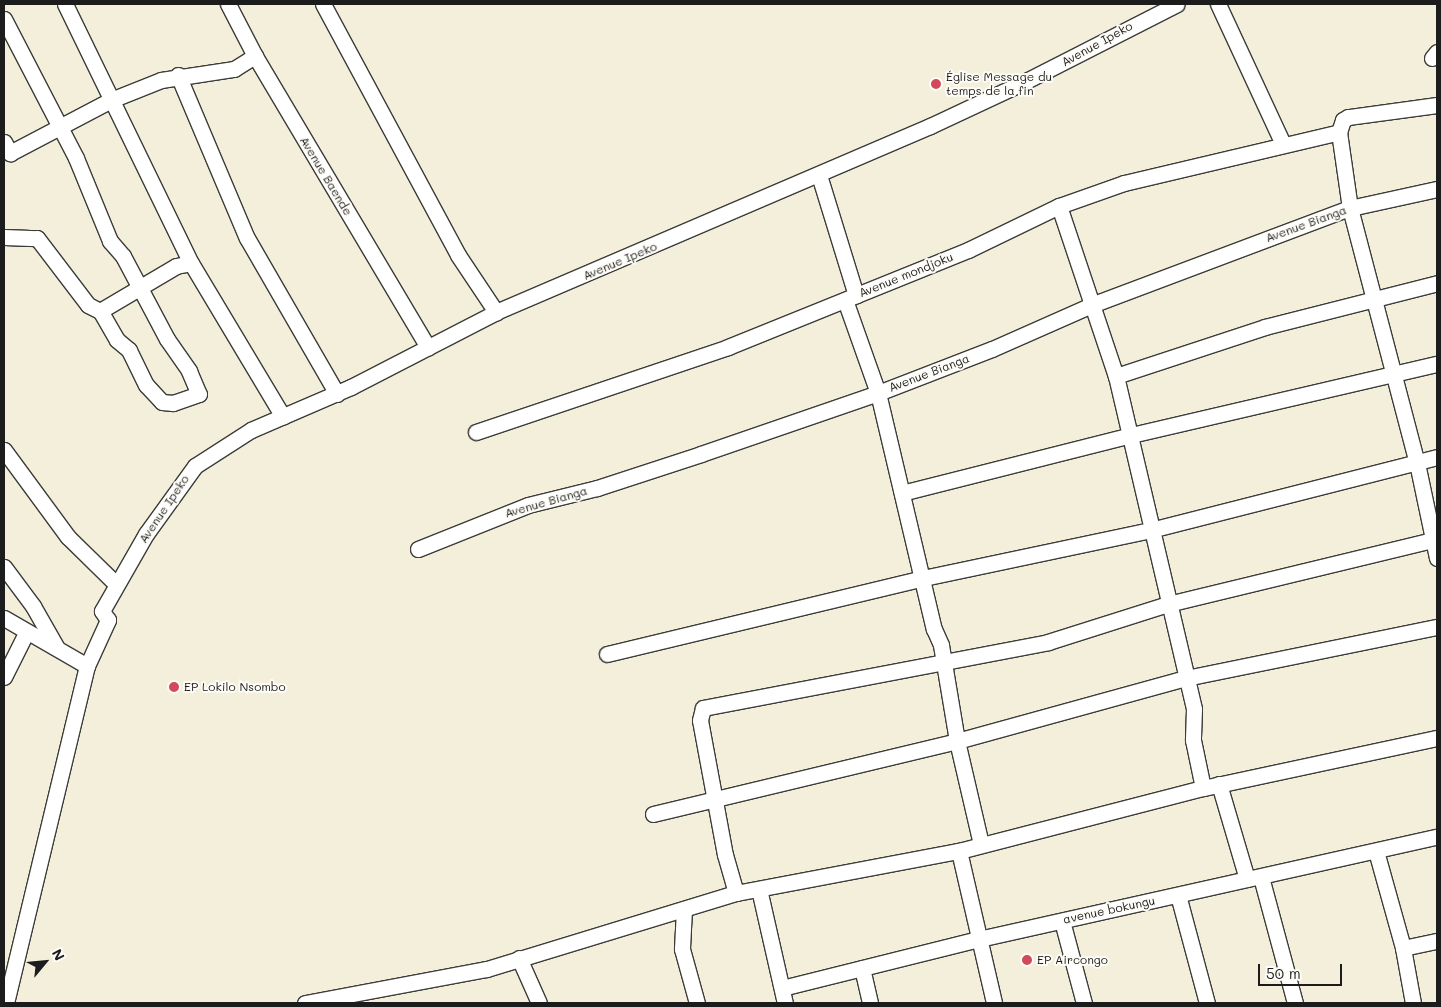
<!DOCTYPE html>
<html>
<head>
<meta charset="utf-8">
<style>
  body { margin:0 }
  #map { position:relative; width:1441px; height:1007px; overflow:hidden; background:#f4efdb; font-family:Mali,sans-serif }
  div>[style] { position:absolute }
  .roads { filter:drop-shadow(1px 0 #3c3c39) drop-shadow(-1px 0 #3c3c39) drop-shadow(0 1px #3c3c39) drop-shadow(0 -1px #3c3c39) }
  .minor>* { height:15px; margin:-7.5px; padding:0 7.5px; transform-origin:7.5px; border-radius:7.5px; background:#fff }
  .dots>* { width:14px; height:14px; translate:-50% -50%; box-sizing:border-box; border:2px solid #fdfcf7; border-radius:50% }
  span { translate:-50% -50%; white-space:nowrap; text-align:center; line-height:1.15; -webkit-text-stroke:4px #fdfcf7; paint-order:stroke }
  .street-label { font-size:12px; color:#1c1c1c }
  .poi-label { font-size:12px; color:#1c1c1c }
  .left { translate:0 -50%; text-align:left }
  .frame { position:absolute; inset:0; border:5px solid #1c1c1c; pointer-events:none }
  .north { position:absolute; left:20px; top:937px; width:50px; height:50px; -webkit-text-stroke:4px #fdfcf7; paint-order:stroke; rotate:62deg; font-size:14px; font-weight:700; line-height:20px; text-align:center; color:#1c1c1c }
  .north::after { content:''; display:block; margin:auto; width:18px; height:22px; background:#1c1c1c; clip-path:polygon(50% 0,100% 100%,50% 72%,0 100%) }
  .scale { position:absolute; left:1258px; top:964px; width:84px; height:22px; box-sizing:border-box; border:2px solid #1c1c1c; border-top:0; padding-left:6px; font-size:15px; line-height:18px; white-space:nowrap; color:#1c1c1c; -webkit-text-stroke:4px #fdfcf7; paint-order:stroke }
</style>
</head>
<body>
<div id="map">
  <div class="roads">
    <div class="minor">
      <div style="left:65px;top:4px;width:288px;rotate:64.1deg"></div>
      <div style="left:228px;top:4px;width:59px;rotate:62.6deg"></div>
      <div style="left:255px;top:56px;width:339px;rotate:59.3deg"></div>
      <div style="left:323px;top:4px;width:285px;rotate:61.7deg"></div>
      <div style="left:458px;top:255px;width:69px;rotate:56.3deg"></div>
      <div style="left:1218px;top:4px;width:154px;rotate:65.1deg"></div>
      <div style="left:4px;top:19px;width:157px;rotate:62.6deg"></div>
      <div style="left:76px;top:158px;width:90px;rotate:67.7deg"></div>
      <div style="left:110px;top:241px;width:20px;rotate:49deg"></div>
      <div style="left:123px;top:256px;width:94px;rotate:62.1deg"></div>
      <div style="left:167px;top:339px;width:39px;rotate:55deg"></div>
      <div style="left:189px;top:371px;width:25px;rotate:67deg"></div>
      <div style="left:199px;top:394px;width:28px;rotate:161deg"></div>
      <div style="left:173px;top:403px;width:11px;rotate:-175deg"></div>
      <div style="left:162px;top:402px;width:23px;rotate:-133deg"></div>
      <div style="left:146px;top:385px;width:39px;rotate:-116deg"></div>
      <div style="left:129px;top:350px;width:16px;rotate:-140deg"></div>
      <div style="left:117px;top:340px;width:34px;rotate:-120deg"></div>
      <div style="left:1432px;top:58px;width:8px;rotate:-50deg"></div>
      <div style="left:178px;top:75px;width:177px;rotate:67.1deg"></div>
      <div style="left:247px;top:238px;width:180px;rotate:60deg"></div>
      <div style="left:1437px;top:105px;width:90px;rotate:172.3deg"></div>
      <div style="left:1348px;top:117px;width:6px;rotate:149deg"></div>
      <div style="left:1343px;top:120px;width:13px;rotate:108deg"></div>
      <div style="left:1339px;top:132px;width:77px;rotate:81.8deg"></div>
      <div style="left:1350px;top:208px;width:264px;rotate:75.3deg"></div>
      <div style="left:1417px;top:463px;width:97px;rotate:78.1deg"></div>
      <div style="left:4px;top:142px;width:13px;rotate:61deg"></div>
      <div style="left:10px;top:153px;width:114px;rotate:-27.7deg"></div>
      <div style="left:111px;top:100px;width:54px;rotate:-21.8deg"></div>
      <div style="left:161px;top:80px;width:74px;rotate:-8.6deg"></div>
      <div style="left:234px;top:69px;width:25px;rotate:-32deg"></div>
      <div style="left:819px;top:175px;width:126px;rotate:72.9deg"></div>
      <div style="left:1059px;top:206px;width:179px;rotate:71.5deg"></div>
      <div style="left:1116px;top:376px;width:342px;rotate:76.8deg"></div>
      <div style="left:1194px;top:709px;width:31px;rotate:92deg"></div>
      <div style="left:1193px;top:740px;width:49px;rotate:78.2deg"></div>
      <div style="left:4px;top:237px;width:33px;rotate:2deg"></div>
      <div style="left:37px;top:238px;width:84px;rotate:52.7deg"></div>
      <div style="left:88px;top:305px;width:13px;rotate:27deg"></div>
      <div style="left:100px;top:311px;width:88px;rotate:-30.6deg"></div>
      <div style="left:176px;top:266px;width:15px;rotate:-11deg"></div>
      <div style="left:191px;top:263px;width:179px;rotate:59.1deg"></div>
      <div style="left:845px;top:300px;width:99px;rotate:70.5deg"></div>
      <div style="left:878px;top:393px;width:243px;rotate:76.7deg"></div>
      <div style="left:934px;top:629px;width:17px;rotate:66deg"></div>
      <div style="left:941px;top:645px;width:97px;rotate:80.5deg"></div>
      <div style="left:957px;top:741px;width:106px;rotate:76.9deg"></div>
      <div style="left:1116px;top:376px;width:157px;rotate:-18.2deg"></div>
      <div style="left:1265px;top:327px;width:178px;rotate:-14.3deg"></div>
      <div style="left:476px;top:432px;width:266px;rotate:-18.6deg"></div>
      <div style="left:728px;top:347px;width:259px;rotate:-22deg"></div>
      <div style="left:968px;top:250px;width:101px;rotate:-25.8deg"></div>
      <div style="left:1059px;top:206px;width:69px;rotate:-19.5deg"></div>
      <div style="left:1124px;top:183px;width:221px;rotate:-13.3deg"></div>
      <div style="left:4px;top:450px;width:108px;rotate:53.7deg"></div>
      <div style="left:68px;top:537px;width:67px;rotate:44.4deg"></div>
      <div style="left:902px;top:493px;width:236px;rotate:-14.2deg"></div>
      <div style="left:1131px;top:435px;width:314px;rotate:-13.1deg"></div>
      <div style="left:418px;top:549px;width:118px;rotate:-21.8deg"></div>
      <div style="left:528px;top:505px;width:71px;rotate:-13.8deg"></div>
      <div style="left:597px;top:488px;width:109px;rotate:-18.1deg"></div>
      <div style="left:701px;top:454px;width:187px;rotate:-19deg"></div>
      <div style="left:878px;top:393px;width:122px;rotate:-21.1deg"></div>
      <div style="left:992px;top:349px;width:111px;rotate:-23.8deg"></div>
      <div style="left:1094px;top:304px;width:273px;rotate:-20.6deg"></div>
      <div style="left:1350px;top:208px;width:89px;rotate:-12.3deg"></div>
      <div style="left:4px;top:567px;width:49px;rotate:53.4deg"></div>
      <div style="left:33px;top:606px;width:48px;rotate:60.3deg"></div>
      <div style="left:4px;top:618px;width:96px;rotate:30deg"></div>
      <div style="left:607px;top:654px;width:325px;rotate:-13.5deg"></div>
      <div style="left:923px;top:578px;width:233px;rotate:-11.9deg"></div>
      <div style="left:1151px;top:530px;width:295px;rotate:-14.3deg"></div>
      <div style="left:4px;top:677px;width:49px;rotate:-63.4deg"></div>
      <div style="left:1219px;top:784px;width:99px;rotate:73.6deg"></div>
      <div style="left:653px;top:814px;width:313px;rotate:-13.5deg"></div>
      <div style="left:957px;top:741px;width:238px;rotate:-15.4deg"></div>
      <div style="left:1186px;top:678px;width:256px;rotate:-11.5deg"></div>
      <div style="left:959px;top:851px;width:156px;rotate:77deg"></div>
      <div style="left:1376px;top:851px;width:101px;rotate:74.4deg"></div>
      <div style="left:1403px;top:948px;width:56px;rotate:79.7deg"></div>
      <div style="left:1261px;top:877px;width:131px;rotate:74.9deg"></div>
      <div style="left:759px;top:889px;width:117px;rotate:77.2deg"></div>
      <div style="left:736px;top:893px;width:40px;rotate:-106deg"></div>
      <div style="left:725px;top:855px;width:137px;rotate:-100.5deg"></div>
      <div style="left:700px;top:720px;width:12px;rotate:-76deg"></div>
      <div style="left:703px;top:708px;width:351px;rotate:-10.8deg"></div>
      <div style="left:1048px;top:642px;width:126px;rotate:-17.6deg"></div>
      <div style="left:1168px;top:604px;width:272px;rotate:-13.6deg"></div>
      <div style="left:1178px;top:895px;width:112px;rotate:75deg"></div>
      <div style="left:684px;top:909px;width:40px;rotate:92.9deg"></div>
      <div style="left:682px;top:949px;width:56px;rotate:74.5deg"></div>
      <div style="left:1062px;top:921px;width:85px;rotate:75deg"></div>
      <div style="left:1403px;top:948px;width:35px;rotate:-12deg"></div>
      <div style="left:519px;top:958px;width:49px;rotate:66deg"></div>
      <div style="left:862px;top:968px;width:36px;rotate:77deg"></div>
      <div style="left:782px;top:988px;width:203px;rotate:-14deg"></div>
      <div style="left:979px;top:939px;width:469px;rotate:-12.6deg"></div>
      <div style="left:6px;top:1003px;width:347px;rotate:-76.5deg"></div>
      <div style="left:87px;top:666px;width:51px;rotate:-65.5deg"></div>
      <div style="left:108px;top:620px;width:11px;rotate:-124deg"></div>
      <div style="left:102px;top:611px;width:89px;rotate:-60.3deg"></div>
      <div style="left:146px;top:534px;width:84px;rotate:-54.2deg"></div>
      <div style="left:195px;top:466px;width:67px;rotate:-32.7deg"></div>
      <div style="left:251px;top:430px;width:109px;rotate:-23.3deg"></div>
      <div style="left:351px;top:387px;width:163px;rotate:-27.3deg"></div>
      <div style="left:496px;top:312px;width:472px;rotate:-23.2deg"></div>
      <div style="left:930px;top:126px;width:106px;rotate:-25.1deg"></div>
      <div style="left:1026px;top:81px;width:169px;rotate:-27deg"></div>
      <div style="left:305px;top:1003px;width:185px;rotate:-10.6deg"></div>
      <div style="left:487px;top:969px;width:260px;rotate:-17deg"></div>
      <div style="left:736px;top:893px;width:227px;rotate:-10.7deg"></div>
      <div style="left:959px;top:851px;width:252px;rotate:-14.5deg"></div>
      <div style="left:1203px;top:788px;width:239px;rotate:-12.1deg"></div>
    </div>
  </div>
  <div class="dots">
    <div style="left:936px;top:84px;background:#d1495b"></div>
    <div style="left:174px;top:687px;background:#d1495b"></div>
    <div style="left:1027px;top:960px;background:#d1495b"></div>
  </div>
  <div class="street-label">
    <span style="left:1097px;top:44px;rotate:-29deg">Avenue Ipeko</span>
    <span style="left:326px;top:176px;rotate:59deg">Avenue Baende</span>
    <span style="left:1306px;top:224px;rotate:-20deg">Avenue Bianga</span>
    <span style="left:620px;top:261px;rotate:-23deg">Avenue Ipeko</span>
    <span style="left:906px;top:275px;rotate:-22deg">Avenue mondjoku</span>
    <span style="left:929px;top:373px;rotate:-21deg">Avenue Bianga</span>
    <span style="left:546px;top:502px;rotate:-16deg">Avenue Bianga</span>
    <span style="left:164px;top:509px;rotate:-56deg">Avenue Ipeko</span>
    <span style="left:1109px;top:910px;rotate:-12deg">avenue bokungu</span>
  </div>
  <div class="poi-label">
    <span class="left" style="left:946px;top:84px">Église Message du<br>temps de la fin</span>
    <span class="left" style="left:184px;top:687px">EP Lokilo Nsombo</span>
    <span class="left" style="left:1037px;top:960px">EP Aircongo</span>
  </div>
  <div class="frame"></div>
  <div class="north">N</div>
  <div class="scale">50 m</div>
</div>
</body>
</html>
